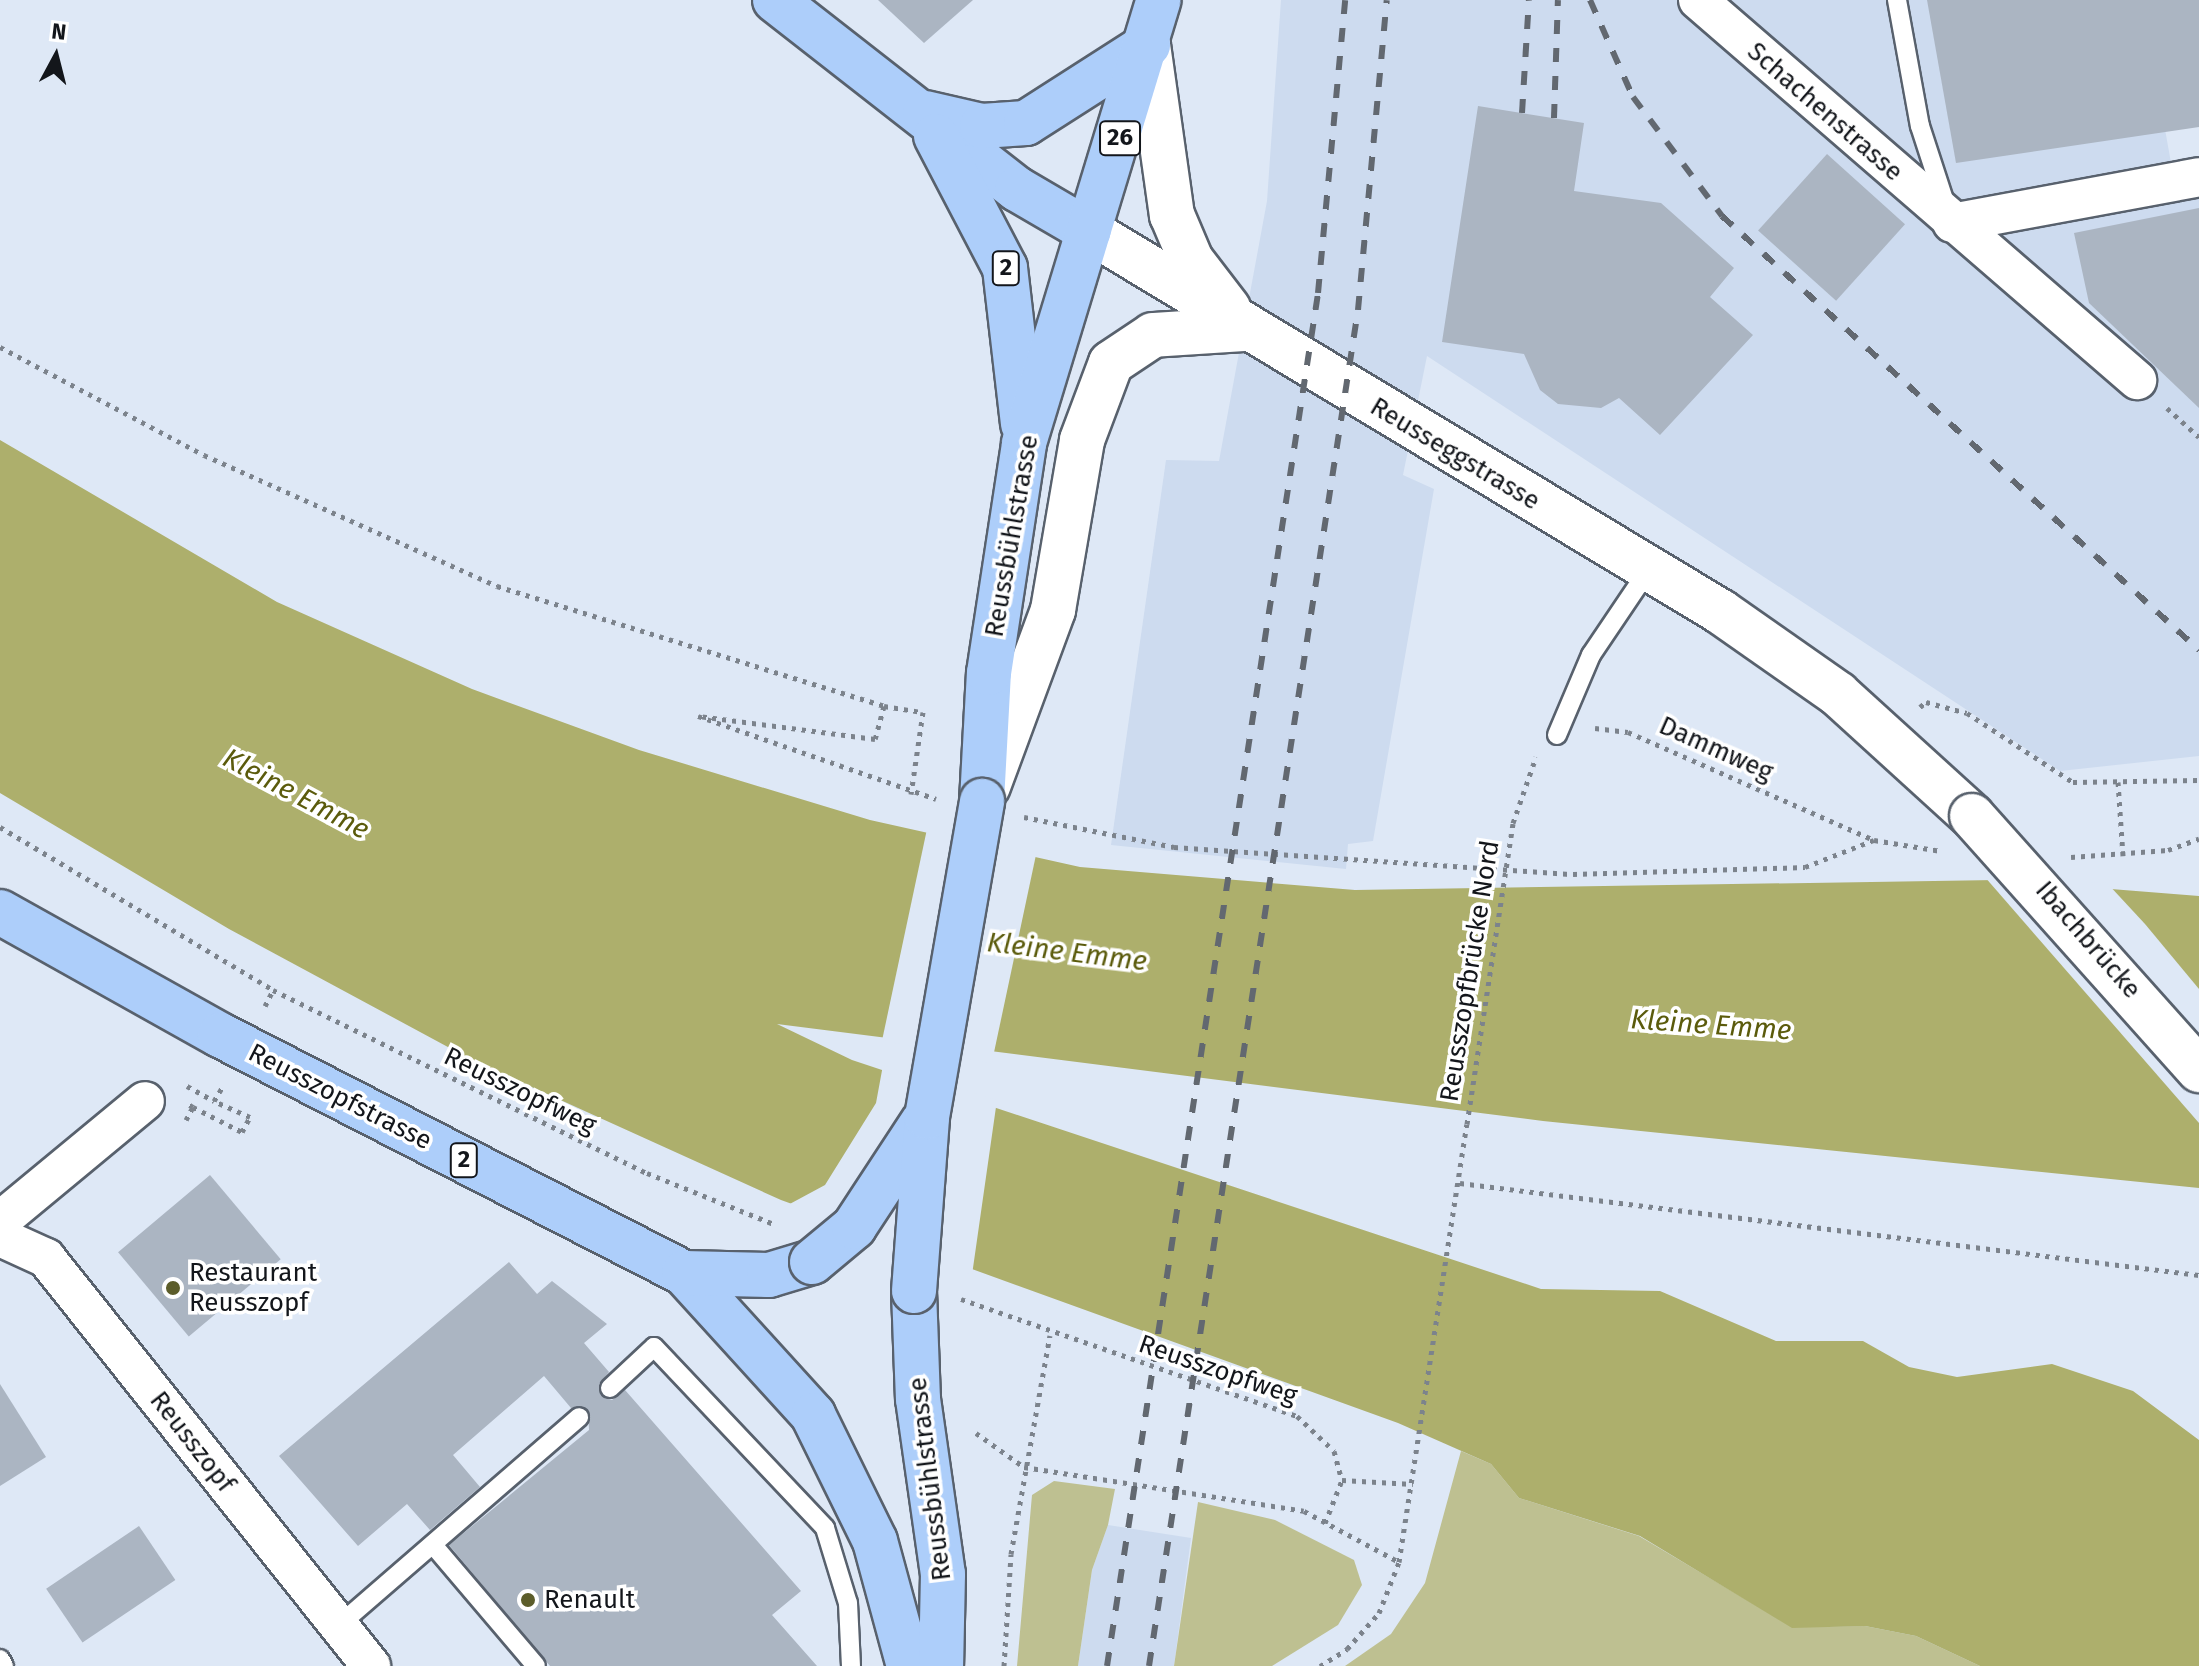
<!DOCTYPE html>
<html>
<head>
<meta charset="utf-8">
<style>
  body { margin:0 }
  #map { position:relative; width:2199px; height:1666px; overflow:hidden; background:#dee8f6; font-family:"Fira Sans",sans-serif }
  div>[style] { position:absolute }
  .built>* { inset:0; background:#cddbef }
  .green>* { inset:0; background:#bec091 }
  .water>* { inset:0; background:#adaf6c }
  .pier>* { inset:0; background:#dee8f6; transform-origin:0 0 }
  .building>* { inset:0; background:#abb5c2; transform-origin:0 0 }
  .path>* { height:5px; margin-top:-2.5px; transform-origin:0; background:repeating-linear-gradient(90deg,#7c838c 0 4px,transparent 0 10px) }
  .roads { filter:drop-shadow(2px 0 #58616d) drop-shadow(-2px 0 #58616d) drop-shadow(0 2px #58616d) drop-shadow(0 -2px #58616d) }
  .service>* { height:18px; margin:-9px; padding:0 9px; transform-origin:9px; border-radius:9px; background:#fff }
  .minor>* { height:38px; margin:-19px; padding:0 19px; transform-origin:19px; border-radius:19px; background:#fff }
  .secondary>* { height:44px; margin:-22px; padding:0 22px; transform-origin:22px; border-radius:22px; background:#fff }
  .primary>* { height:44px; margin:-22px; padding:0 22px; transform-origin:22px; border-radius:22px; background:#adcefa }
  .rail>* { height:6px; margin-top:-3px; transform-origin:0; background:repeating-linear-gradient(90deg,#626870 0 14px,transparent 0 28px) }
  .path-bridge>* { height:5px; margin-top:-2.5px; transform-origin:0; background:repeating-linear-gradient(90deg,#7c838c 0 4px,transparent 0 10px) }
  .bridges { filter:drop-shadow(2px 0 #58616d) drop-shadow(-2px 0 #58616d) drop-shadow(0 2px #58616d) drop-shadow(0 -2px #58616d) }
  .secondary-bridge>* { height:44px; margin:-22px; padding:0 22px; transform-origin:22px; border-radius:22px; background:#fff }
  .primary-bridge>* { height:44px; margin:-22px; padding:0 22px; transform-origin:22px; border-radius:22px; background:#adcefa }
  .dots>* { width:22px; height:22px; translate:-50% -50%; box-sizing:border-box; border:4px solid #fff; border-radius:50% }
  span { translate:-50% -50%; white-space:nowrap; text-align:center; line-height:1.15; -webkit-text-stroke:7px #fff; paint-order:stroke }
  .shield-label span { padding:2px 6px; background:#fff; border:2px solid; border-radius:6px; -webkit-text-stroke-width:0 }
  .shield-label { font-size:24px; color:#13161b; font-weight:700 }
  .street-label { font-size:26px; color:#13161b }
  .poi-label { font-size:26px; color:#13161b }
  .left { translate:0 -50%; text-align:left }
  .water-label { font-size:28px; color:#5b5b0c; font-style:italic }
  .north { position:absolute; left:16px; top:16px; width:80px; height:80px; -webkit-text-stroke:6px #fff; paint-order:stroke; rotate:7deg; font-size:22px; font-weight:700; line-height:32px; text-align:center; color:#13161b }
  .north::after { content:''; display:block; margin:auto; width:28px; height:36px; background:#13161b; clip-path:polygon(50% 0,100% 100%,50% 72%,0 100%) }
</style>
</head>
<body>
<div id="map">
  <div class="built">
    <div style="clip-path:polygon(1281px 0,2142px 0,2176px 191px,2199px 188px,2199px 756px,2060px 771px,1427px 356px,1403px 475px,1434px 489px,1373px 841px,1348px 844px,1346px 869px,1111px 845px,1166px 460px,1219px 461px,1267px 201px)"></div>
    <div style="clip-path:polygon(1108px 1525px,1191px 1538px,1174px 1666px,1078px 1666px,1092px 1570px)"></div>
  </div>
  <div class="green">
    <div style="clip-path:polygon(1461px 1451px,1491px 1464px,1519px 1498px,1639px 1536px,1792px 1627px,1865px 1626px,1916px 1636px,1980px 1666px,1345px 1666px,1391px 1634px,1425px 1583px)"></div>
    <div style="clip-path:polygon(1054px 1481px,1115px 1489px,1108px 1525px,1092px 1570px,1078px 1666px,1017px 1666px,1032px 1495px)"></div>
    <div style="clip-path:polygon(1198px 1502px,1275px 1520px,1354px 1560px,1362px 1585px,1338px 1625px,1272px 1666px,1174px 1666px)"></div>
  </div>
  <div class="water">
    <div style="clip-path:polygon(0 440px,277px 602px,472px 689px,639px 750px,870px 820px,1080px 867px,1355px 890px,1996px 880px,2199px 896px,2199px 1188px,1543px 1121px,777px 1024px,852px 1060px,1541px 1289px,1660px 1291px,1776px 1341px,1863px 1341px,1909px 1367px,1957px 1377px,2052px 1364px,2133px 1391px,2199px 1440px,2199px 1666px,1980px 1666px,1916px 1636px,1865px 1626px,1792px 1628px,1640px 1536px,1519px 1498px,1491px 1464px,1398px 1423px,781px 1200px,472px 1060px,229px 929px,0 793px)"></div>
  </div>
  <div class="pier">
    <div style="left:927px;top:829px;width:112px;height:216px;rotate:12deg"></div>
    <div style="clip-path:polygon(1984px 876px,2107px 883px,2145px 924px,2199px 989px,2199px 1123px)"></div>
    <div style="clip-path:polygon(883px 1065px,997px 1100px,972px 1275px,786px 1206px,825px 1185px,876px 1103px)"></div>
  </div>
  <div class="building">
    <div style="clip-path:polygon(878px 0,973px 0,924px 43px)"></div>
    <div style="clip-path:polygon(1927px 0,2199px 0,2199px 127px,1956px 163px)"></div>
    <div style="clip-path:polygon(1478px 106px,1584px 123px,1574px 191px,1661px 203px,1734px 268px,1710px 297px,1753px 335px,1660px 435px,1619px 398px,1601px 408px,1558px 404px,1540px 390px,1524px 354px,1442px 342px)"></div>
    <div style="left:1827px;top:154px;width:105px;height:103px;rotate:42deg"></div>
    <div style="clip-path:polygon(2199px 208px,2199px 408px,2089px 303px,2074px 233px)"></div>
    <div style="left:210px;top:1175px;width:110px;height:120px;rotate:50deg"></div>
    <div style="clip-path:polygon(509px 1262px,537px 1294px,552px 1281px,607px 1324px,584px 1343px,609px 1372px,599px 1384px,601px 1396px,612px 1400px,625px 1390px,801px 1591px,772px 1615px,817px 1666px,550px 1666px,449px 1545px,589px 1430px,588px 1410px,571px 1408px,544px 1376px,453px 1455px,480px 1487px,430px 1530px,407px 1504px,358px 1546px,279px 1456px)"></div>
    <div style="clip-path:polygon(0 1384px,46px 1457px,0 1486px)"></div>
    <div style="left:139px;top:1526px;width:65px;height:112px;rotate:56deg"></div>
  </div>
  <div class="path">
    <div style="left:0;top:347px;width:231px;rotate:27.9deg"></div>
    <div style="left:204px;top:455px;width:321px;rotate:24.1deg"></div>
    <div style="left:497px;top:586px;width:405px;rotate:17.2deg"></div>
    <div style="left:884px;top:706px;width:34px;rotate:105deg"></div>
    <div style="left:875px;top:739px;width:178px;rotate:-172.6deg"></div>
    <div style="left:698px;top:716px;width:252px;rotate:19.2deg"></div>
    <div style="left:2167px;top:408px;width:43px;rotate:42.2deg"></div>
    <div style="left:884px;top:706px;width:39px;rotate:9deg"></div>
    <div style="left:923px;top:712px;width:83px;rotate:98.3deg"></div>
    <div style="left:1920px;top:707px;width:8px;rotate:-40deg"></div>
    <div style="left:1926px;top:702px;width:42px;rotate:15deg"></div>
    <div style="left:1967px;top:713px;width:126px;rotate:33.1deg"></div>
    <div style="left:2073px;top:782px;width:126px;rotate:-0.9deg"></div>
    <div style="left:1595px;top:728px;width:33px;rotate:7deg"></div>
    <div style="left:1628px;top:732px;width:269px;rotate:23.7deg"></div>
    <div style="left:1874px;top:840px;width:68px;rotate:9.3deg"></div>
    <div style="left:2118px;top:782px;width:74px;rotate:86.1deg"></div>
    <div style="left:1024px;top:817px;width:153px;rotate:11.3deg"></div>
    <div style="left:1174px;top:847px;width:400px;rotate:3.9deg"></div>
    <div style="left:1573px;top:874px;width:232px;rotate:-1.7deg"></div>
    <div style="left:1805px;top:867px;width:74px;rotate:-21.4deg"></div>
    <div style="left:1513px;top:823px;width:70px;rotate:-70.8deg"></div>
    <div style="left:0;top:827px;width:318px;rotate:30.8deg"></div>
    <div style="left:273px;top:990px;width:416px;rotate:26.1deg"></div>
    <div style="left:647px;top:1173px;width:137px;rotate:21.9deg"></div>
    <div style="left:2071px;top:857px;width:97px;rotate:-4.1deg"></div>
    <div style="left:2168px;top:850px;width:33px;rotate:-20deg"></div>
    <div style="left:265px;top:1006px;width:18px;rotate:-63deg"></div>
    <div style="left:187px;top:1086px;width:31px;rotate:29deg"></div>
    <div style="left:214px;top:1101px;width:17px;rotate:-59deg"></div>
    <div style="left:193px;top:1107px;width:55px;rotate:27deg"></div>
    <div style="left:242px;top:1132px;width:17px;rotate:-62deg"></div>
    <div style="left:250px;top:1117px;width:39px;rotate:-156deg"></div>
    <div style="left:186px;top:1120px;width:15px;rotate:-62deg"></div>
    <div style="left:193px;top:1107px;width:7px;rotate:-146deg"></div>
    <div style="left:1460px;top:1183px;width:745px;rotate:7.1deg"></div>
    <div style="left:961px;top:1299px;width:356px;rotate:19.2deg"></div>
    <div style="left:1297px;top:1416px;width:51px;rotate:43.4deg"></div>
    <div style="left:1334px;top:1451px;width:30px;rotate:75deg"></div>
    <div style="left:1342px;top:1480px;width:71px;rotate:3.2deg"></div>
    <div style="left:976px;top:1433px;width:59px;rotate:35.3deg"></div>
    <div style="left:1024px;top:1467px;width:283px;rotate:8.9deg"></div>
    <div style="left:1304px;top:1511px;width:108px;rotate:28.2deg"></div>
    <div style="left:1325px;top:1523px;width:46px;rotate:-68.4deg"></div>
    <div style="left:1004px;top:1666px;width:112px;rotate:-86.4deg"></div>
    <div style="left:1011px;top:1554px;width:222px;rotate:-79.9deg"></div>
    <div style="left:1320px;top:1666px;width:32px;rotate:-32deg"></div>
    <div style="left:1347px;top:1649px;width:48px;rotate:-48.4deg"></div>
    <div style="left:1379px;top:1613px;width:55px;rotate:-68.6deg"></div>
    <div style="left:1399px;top:1562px;width:443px;rotate:-81.2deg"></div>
  </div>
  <div class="roads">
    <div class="service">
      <div style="left:1897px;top:0;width:128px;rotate:79.7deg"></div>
      <div style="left:1920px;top:126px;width:84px;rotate:72deg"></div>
      <div style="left:1557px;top:735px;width:87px;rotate:-67deg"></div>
      <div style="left:1591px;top:655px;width:104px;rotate:-56deg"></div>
      <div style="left:610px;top:1388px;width:60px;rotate:-43deg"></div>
      <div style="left:654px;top:1347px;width:249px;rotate:46.6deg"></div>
      <div style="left:825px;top:1528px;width:78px;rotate:73deg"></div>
      <div style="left:848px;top:1603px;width:63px;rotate:87.3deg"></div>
      <div style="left:434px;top:1546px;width:157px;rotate:49.6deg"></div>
      <div style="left:338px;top:1626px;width:319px;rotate:-40.9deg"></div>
      <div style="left:0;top:1659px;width:8px;rotate:60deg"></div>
    </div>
    <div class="minor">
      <div style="left:1698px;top:0;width:581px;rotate:40.88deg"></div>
      <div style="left:1952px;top:223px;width:251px;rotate:-10.5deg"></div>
      <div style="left:0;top:1221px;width:188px;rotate:-39.6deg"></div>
      <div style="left:0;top:1237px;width:51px;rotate:24.5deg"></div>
      <div style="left:46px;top:1258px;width:522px;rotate:51.46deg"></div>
    </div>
    <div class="secondary">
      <div style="left:1148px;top:45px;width:172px;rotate:82deg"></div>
      <div style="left:1172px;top:215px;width:49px;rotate:67.1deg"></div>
      <div style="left:1191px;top:260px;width:61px;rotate:52.4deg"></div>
      <div style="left:1089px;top:231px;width:738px;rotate:31.08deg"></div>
      <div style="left:1721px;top:612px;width:143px;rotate:35deg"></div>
      <div style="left:1838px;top:694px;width:181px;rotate:42.3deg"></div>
      <div style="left:988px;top:786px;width:188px;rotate:-69.7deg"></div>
      <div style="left:1053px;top:610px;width:172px;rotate:-80.3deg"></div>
      <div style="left:1082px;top:440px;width:82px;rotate:-69.4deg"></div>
      <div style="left:1111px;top:363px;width:50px;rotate:-33.7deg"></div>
      <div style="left:1153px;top:335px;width:92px;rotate:-3.7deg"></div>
    </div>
    <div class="primary">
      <div style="left:775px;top:0;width:307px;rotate:38deg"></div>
      <div style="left:1017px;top:189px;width:83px;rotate:30.3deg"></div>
      <div style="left:925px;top:113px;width:58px;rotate:12.8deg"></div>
      <div style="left:982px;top:126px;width:44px;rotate:-3.9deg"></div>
      <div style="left:1026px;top:123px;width:145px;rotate:-32.6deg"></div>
      <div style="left:936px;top:136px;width:149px;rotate:62.4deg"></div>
      <div style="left:1005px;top:268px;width:157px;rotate:83.4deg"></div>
      <div style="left:982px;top:801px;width:128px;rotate:-86.9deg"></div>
      <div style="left:989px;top:673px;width:233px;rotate:-81.3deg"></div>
      <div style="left:1024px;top:443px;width:463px;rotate:-73.1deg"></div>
      <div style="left:0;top:912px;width:252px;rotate:29.2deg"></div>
      <div style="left:220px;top:1035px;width:521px;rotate:27.15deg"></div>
      <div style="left:684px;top:1273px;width:192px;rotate:47.7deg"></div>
      <div style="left:813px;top:1415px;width:140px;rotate:63.8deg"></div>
      <div style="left:875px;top:1541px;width:130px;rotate:74.8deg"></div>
      <div style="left:684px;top:1273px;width:85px;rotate:1.3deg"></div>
      <div style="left:769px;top:1275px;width:45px;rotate:-16.8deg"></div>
      <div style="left:914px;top:1291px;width:108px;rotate:87.9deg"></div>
      <div style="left:918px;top:1399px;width:177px;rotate:81.9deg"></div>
      <div style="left:943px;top:1574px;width:92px;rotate:91.2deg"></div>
    </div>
  </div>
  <div class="rail">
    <div style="left:1590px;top:0;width:106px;rotate:66.1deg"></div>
    <div style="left:1633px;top:97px;width:149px;rotate:53.2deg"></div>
    <div style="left:1722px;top:216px;width:645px;rotate:42.3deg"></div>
    <div style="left:1522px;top:113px;width:113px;rotate:-86.5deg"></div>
    <div style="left:1554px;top:118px;width:118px;rotate:-88.1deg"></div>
    <div style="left:1107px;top:1666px;width:1389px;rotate:-81.26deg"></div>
    <div style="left:1318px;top:293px;width:294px;rotate:-84.7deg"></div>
    <div style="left:1149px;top:1666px;width:1372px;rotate:-81.24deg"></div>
    <div style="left:1358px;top:310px;width:311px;rotate:-84.7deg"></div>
  </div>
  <div class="path-bridge">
    <div style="left:1467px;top:1124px;width:304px;rotate:-81.3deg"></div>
  </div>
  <div class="bridges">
    <div class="secondary-bridge">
      <div style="left:1972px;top:816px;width:341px;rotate:48.2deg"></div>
    </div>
    <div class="primary-bridge">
      <div style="left:812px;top:1262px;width:55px;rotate:-39.8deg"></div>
      <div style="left:854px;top:1227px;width:126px;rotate:-56.7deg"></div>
      <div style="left:914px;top:1291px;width:174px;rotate:-85.7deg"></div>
      <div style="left:927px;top:1117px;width:321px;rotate:-80.1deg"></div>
    </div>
  </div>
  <div class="dots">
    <div style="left:173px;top:1288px;background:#5c5d2a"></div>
    <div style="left:528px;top:1600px;background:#5c5d2a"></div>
  </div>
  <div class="shield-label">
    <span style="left:1120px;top:138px">26</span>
    <span style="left:1006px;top:268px">2</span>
    <span style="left:464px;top:1160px">2</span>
  </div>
  <div class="street-label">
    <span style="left:1825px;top:112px;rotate:41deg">Schachenstrasse</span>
    <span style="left:1455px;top:454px;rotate:31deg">Reusseggstrasse</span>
    <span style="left:1012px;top:536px;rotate:-80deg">Reussbühlstrasse</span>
    <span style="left:1716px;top:749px;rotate:24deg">Dammweg</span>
    <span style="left:2088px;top:940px;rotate:49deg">Ibachbrücke</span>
    <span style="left:1470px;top:971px;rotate:-81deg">Reusszopfbrücke Nord</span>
    <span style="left:520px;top:1091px;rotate:26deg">Reusszopfweg</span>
    <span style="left:340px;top:1097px;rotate:27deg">Reusszopfstrasse</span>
    <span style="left:1218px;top:1370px;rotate:19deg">Reusszopfweg</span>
    <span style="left:192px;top:1442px;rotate:52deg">Reusszopf</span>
    <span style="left:930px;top:1479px;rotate:-97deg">Reussbühlstrasse</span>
  </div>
  <div class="poi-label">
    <span class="left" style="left:189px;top:1288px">Restaurant<br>Reusszopf</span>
    <span class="left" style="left:544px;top:1600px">Renault</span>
  </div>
  <div class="water-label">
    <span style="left:296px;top:794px;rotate:28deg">Kleine Emme</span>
    <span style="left:1067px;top:952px;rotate:7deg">Kleine Emme</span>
    <span style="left:1711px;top:1025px;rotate:4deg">Kleine Emme</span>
  </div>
  <div class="north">N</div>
</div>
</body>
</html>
